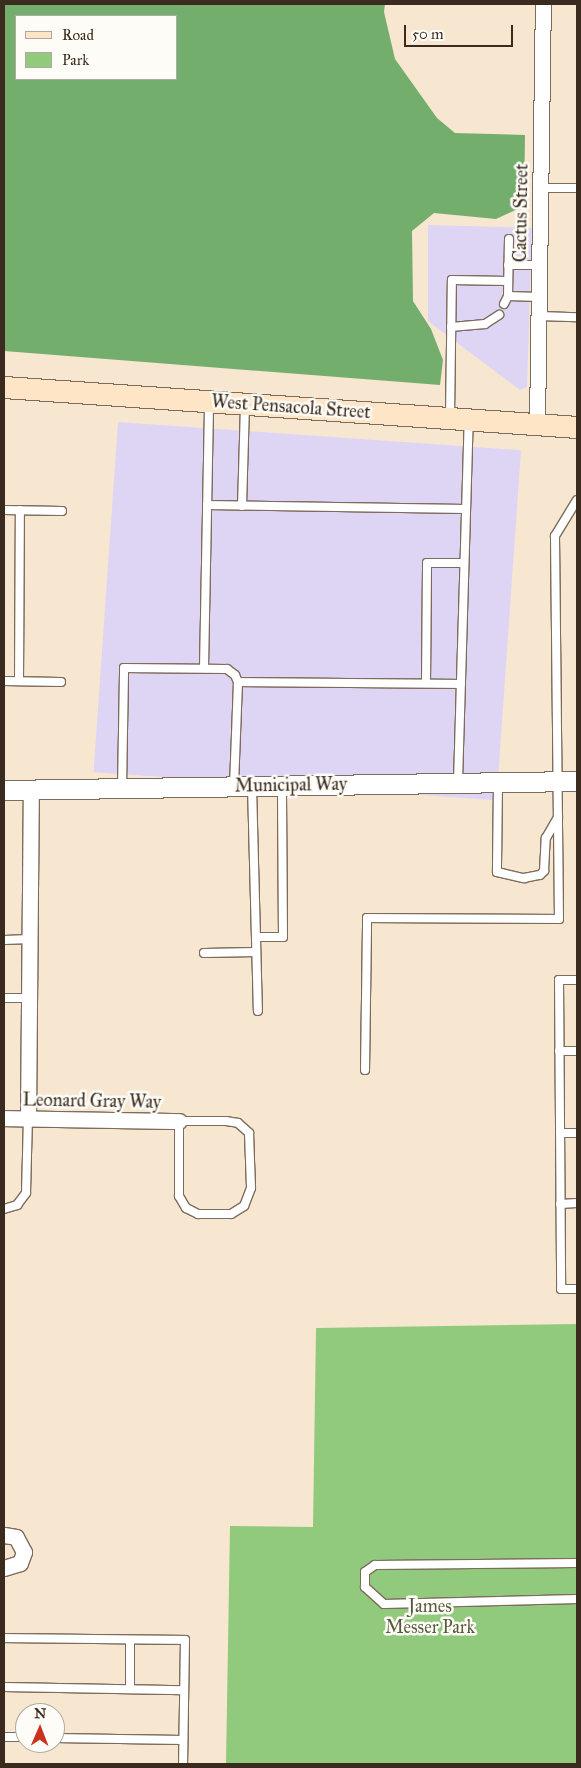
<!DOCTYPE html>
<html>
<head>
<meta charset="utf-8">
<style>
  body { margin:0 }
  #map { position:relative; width:581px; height:1768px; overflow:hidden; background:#f7e7d1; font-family:"IM FELL Great Primer",serif }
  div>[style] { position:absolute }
  .built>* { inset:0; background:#ded5f5; transform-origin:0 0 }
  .green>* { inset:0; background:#91ca7d }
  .forest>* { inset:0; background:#74ae6c }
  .roads { filter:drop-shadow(1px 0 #7d6c5d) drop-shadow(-1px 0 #7d6c5d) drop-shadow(0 1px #7d6c5d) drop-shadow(0 -1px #7d6c5d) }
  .service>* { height:8px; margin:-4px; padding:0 4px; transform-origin:4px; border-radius:4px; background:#fff }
  .minor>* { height:15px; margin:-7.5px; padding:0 7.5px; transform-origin:7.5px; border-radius:7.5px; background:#fff }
  .tertiary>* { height:19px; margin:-9.5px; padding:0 9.5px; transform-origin:9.5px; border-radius:9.5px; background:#fff }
  .secondary>* { height:21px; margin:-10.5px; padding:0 10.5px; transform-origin:10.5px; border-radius:10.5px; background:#fee5c5 }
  span { translate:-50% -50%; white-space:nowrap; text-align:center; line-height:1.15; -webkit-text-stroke:5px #fdfcf7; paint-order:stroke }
  .street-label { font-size:18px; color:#3b2a1e }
  .park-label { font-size:18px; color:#555a3a }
  .frame { position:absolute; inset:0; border:5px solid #3b2a1e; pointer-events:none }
  .legend { position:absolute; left:15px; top:15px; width:162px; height:65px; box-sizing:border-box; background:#fdfcf7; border:1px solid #afa8a0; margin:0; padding:6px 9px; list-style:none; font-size:15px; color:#3b2a1e }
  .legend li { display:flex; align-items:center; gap:10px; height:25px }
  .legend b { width:25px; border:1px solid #afa8a0 }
  .north { position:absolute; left:15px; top:1703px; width:50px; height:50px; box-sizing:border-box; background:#fdfcf7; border:1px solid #afa8a0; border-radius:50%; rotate:1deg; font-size:14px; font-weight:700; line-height:20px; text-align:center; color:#3b2a1e }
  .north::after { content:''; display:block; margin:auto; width:18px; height:22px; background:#c8321e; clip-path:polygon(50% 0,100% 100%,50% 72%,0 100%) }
  .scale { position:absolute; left:404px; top:25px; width:109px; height:22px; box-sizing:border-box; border:2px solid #3b2a1e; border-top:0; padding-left:6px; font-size:15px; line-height:18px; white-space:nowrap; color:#3b2a1e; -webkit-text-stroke:4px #fdfcf7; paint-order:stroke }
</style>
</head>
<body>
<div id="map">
  <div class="built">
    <div style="clip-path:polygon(428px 225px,532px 228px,527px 387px,520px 390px,428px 321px)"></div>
    <div style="left:118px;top:422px;width:404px;height:351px;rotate:4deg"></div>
  </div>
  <div class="green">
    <div style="clip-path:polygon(577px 1324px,577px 1764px,226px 1764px,230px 1526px,313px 1527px,316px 1328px)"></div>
  </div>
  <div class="forest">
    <div style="clip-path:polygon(evenodd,4px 4px,385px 4px,384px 12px,395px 59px,437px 118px,455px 133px,525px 135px,524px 206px,496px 219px,434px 213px,412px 231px,413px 301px,431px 329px,443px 360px,440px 385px,4px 351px,4px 4px,16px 16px,176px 16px,176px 79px,16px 79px,16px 16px)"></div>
  </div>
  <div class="roads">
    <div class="service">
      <div style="left:540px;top:188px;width:37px"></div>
      <div style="left:508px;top:265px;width:31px"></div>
      <div style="left:508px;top:296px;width:31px;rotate:2deg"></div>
      <div style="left:504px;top:304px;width:9px;rotate:-63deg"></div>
      <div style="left:508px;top:296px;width:57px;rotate:-89deg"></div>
      <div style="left:539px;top:316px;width:38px;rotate:2deg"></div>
      <div style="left:451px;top:327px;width:34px;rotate:-5deg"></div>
      <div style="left:485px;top:324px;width:17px;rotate:-33deg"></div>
      <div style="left:450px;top:416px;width:136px;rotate:-89.2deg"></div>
      <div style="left:452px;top:280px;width:56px;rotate:1deg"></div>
      <div style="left:207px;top:505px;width:259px;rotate:0.9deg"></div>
      <div style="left:242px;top:506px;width:101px;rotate:-88.3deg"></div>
      <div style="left:4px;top:510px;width:58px;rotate:1deg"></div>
      <div style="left:204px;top:668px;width:265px;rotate:-88.9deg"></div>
      <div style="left:4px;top:681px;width:57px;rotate:1deg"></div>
      <div style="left:19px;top:681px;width:171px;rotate:-89.7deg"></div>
      <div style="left:238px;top:682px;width:223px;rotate:0.5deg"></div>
      <div style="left:426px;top:683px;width:120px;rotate:-89.5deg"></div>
      <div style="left:427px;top:563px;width:37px"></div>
      <div style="left:458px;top:782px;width:361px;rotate:-88.3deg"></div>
      <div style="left:498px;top:784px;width:88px;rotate:90.7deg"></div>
      <div style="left:497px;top:872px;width:28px;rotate:13deg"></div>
      <div style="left:524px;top:878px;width:16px;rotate:-11deg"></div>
      <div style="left:540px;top:875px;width:6px;rotate:-45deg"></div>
      <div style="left:544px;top:871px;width:33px;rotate:-87deg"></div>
      <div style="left:546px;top:838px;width:24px;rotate:-60deg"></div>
      <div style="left:252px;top:786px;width:225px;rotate:88.5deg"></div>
      <div style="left:122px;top:788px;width:120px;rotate:-89deg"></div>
      <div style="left:124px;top:668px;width:103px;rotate:0.6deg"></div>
      <div style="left:227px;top:669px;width:10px;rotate:37deg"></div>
      <div style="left:235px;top:675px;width:8px;rotate:67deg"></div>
      <div style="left:238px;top:682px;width:104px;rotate:92.2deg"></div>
      <div style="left:256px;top:937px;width:27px"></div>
      <div style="left:283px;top:937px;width:151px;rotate:-90.4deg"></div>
      <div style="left:4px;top:940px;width:26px;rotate:-2deg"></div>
      <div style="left:204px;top:953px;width:52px;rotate:-1.1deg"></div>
      <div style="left:577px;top:980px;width:18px;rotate:180deg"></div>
      <div style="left:559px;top:980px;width:309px;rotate:89.6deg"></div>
      <div style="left:561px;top:1289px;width:16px"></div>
      <div style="left:4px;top:998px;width:25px"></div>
      <div style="left:559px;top:1051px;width:18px"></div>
      <div style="left:365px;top:1070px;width:152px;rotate:-89.2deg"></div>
      <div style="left:367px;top:918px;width:192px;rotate:0.3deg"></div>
      <div style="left:559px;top:919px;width:383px;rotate:-90.6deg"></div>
      <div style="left:555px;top:536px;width:42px;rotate:-58.6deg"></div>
      <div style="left:179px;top:1121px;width:47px"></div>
      <div style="left:226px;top:1121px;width:12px;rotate:9deg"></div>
      <div style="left:238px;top:1123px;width:15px;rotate:42deg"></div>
      <div style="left:249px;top:1133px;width:55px;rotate:87.9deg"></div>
      <div style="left:251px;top:1188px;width:19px;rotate:111deg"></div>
      <div style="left:244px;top:1206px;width:15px;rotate:148deg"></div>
      <div style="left:231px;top:1214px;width:33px;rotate:180deg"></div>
      <div style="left:198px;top:1214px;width:13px;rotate:-153deg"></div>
      <div style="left:186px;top:1208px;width:14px;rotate:-120deg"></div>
      <div style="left:179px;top:1196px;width:75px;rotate:-90deg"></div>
      <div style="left:560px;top:1133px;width:17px"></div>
      <div style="left:560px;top:1204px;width:17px;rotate:-3deg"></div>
      <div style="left:4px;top:1209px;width:14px;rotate:-17deg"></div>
      <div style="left:17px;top:1205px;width:15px;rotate:-53deg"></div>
      <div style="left:26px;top:1193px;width:74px;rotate:-88.5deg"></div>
      <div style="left:577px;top:1563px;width:202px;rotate:179.4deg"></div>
      <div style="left:375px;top:1565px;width:12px;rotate:145deg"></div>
      <div style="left:365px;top:1572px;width:15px;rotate:90deg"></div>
      <div style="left:365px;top:1587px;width:25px;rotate:42deg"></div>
      <div style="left:384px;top:1604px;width:193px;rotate:-1.5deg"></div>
      <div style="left:4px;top:1638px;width:181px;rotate:0.6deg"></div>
      <div style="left:185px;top:1640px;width:124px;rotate:90.9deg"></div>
      <div style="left:4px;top:1687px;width:180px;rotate:1deg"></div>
      <div style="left:130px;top:1689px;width:49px;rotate:-90deg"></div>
      <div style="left:4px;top:1737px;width:21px"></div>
      <div style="left:55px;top:1738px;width:128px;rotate:0.9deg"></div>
    </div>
    <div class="minor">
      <div style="left:537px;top:424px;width:420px;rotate:-89.2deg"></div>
      <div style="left:4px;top:1118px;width:175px;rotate:1deg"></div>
      <div style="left:28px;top:1119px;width:330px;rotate:-89.5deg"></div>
      <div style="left:4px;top:1535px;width:12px;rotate:9deg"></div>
      <div style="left:16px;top:1537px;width:17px;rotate:62deg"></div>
      <div style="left:24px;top:1552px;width:12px;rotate:110deg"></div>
      <div style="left:20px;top:1563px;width:17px;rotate:163deg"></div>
    </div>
    <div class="tertiary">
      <div style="left:4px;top:790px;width:573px;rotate:-0.9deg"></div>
    </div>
    <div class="secondary">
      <div style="left:4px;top:387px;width:574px;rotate:3.99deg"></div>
    </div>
  </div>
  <div class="street-label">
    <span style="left:521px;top:213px;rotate:-89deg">Cactus Street</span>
    <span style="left:291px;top:407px;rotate:4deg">West Pensacola Street</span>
    <span style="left:291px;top:785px;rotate:-1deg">Municipal Way</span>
    <span style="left:92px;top:1101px;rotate:1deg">Leonard Gray Way</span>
  </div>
  <div class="park-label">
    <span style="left:430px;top:1617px">James<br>Messer Park</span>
  </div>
  <div class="frame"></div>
  <ul class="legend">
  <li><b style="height:6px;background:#fee5c5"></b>Road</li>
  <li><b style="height:14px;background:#91ca7d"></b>Park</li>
  </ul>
  <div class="north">N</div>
  <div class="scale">50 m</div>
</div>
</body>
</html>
